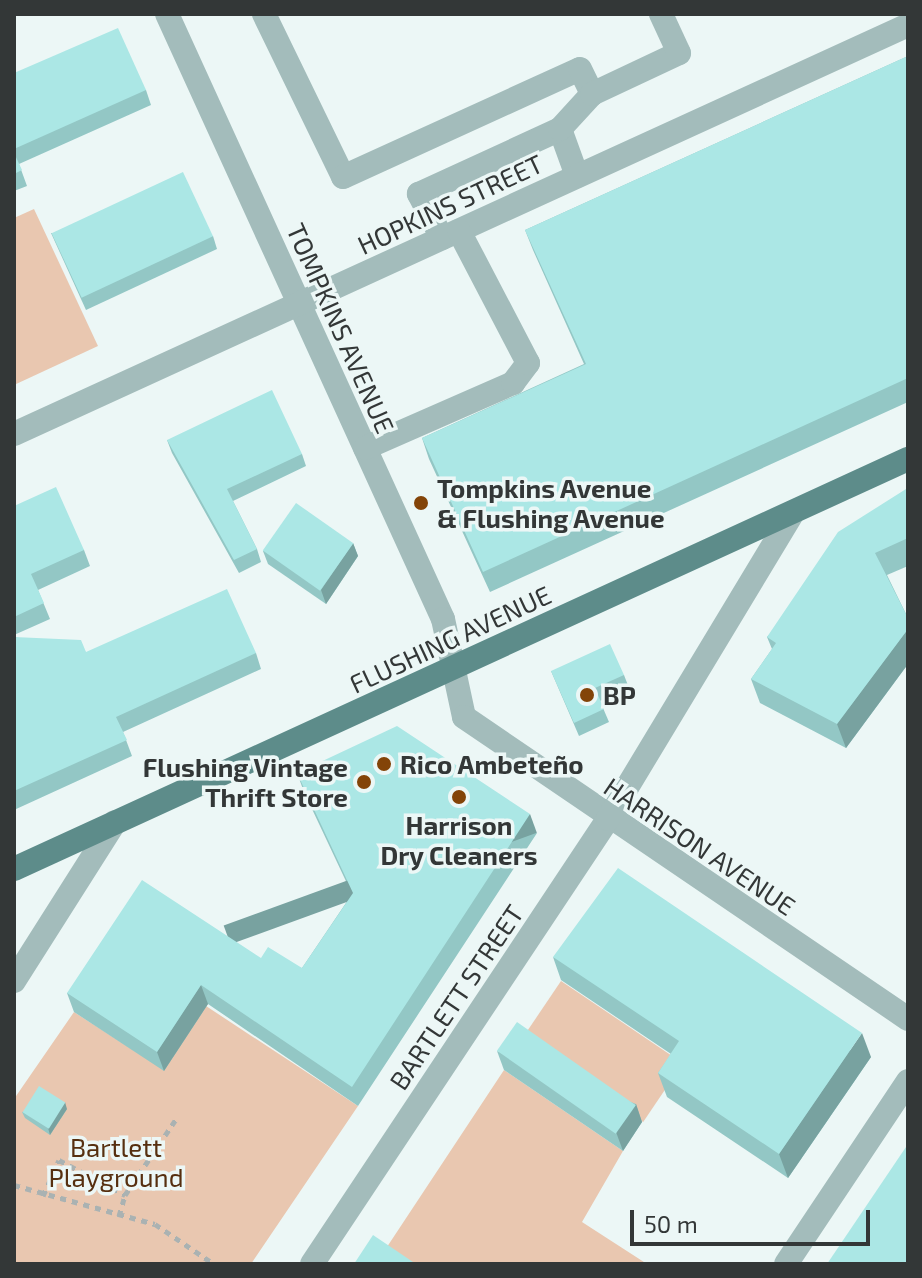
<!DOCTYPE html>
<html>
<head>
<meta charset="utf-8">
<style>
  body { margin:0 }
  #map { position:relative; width:922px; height:1278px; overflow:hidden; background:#ecf7f6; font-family:"Exo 2",sans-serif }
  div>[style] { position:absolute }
  .green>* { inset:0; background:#e9c7b0; transform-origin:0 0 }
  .path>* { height:5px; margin-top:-2.5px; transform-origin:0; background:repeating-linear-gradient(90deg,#aab2b2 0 6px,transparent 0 12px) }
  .minor>* { height:24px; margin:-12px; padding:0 12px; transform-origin:12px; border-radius:12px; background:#a3bcbb }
  .major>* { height:24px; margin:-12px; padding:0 12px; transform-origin:12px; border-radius:12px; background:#5d8c8a }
  .wall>* { inset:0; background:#93c7c5 }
  .shaded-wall>* { inset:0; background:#78a2a0; transform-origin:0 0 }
  .building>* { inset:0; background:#abe7e5; transform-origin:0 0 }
  .dots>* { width:22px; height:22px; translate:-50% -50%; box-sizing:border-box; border:4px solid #ecf7f6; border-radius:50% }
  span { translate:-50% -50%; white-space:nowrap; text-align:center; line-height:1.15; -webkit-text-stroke:7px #ecf7f6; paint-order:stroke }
  .street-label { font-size:26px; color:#333737 }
  .poi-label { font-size:26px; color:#333737; font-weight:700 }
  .left { translate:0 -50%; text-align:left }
  .right { translate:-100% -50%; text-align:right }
  .park-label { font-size:26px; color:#562f0f }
  .frame { position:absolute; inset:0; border:16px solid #333737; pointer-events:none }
  .scale { position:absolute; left:630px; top:1210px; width:240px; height:36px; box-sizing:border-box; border:4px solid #333737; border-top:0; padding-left:10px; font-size:24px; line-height:28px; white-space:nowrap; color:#333737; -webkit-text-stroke:6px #ecf7f6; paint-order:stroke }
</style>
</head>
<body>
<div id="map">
  <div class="green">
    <div style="clip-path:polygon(34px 209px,98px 346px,14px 385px,14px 218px)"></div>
    <div style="left:561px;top:981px;width:147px;height:71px;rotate:34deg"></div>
    <div style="clip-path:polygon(206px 1006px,358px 1106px,251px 1264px,14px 1264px,14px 1099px,74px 1012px,164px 1070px)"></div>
    <div style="clip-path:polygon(504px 1070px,623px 1151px,582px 1222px,647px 1264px,392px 1264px,381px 1256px)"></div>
  </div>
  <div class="path">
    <div style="left:14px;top:1185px;width:146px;rotate:15.5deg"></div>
    <div style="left:155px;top:1224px;width:71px;rotate:34.1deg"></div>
    <div style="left:43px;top:1196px;width:39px;rotate:-66deg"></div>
    <div style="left:59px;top:1160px;width:75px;rotate:27.9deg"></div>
    <div style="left:119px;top:1216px;width:22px;rotate:-74deg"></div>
    <div style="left:125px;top:1195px;width:92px;rotate:-56.1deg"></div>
  </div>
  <div class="minor">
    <div style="left:167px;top:14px;width:665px;rotate:65.48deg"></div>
    <div style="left:443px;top:619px;width:100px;rotate:77.9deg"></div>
    <div style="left:464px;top:717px;width:537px;rotate:34.22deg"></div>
    <div style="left:264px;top:14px;width:181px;rotate:64.1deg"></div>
    <div style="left:343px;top:177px;width:260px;rotate:-24.5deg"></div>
    <div style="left:580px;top:69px;width:28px;rotate:64deg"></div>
    <div style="left:560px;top:129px;width:50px;rotate:70.1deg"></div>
    <div style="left:442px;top:238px;width:50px;rotate:-117.6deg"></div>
    <div style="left:419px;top:194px;width:155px;rotate:-24.7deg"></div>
    <div style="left:560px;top:129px;width:47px;rotate:-47.6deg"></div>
    <div style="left:592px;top:94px;width:96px;rotate:-25.2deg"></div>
    <div style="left:679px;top:53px;width:43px;rotate:-114.8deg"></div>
    <div style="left:14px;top:434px;width:983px;rotate:-24.58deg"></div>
    <div style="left:365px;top:448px;width:162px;rotate:-23.7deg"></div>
    <div style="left:513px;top:383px;width:25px;rotate:-53deg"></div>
    <div style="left:528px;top:363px;width:149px;rotate:-117.6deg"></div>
    <div style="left:14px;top:981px;width:188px;rotate:-57.6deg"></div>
    <div style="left:312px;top:1264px;width:534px;rotate:-56.37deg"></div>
    <div style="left:608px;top:819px;width:358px;rotate:-58.9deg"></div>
    <div style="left:786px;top:1264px;width:220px;rotate:-56.3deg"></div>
  </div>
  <div class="major">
    <div style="left:14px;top:869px;width:984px;rotate:-24.64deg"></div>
  </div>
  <div class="wall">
    <div style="clip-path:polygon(908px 56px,908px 402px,490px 592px,429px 459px,422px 438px,584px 364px,533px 250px,525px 230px)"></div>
    <div style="clip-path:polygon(14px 73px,146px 90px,151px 105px,19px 164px,27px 186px,14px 191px)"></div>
    <div style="clip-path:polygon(51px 233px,213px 236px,217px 249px,86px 310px)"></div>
    <div style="clip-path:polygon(167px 440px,302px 454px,306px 466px,233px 501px,257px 549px,261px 562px,239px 573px,172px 453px)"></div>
    <div style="clip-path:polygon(908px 494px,908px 566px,887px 575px,908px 618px,908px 664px,846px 748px,760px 703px,751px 679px,772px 649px,767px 637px)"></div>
    <div style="clip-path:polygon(14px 506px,84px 550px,90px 566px,38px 590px,50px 619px,14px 635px)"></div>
    <div style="clip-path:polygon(353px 543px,358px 556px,326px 604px,268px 564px,263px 551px)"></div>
    <div style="clip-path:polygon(14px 637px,86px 652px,256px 653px,261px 669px,123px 732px,132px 756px,14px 810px)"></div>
    <div style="clip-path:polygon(551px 671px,624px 675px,629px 688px,600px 701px,609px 722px,579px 736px)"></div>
    <div style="clip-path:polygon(297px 773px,537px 833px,358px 1106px,208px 1004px,164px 1071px,74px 1012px,67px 993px,261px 958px,302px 968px,352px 894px,304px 792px)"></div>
    <div style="clip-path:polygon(553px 957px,871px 1057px,788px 1178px,667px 1097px,658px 1073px,671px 1054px,561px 980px)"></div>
    <div style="clip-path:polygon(497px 1051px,636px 1104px,642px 1122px,623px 1151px,504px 1070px)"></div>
    <div style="clip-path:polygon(67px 1109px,50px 1135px,25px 1118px,22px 1112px)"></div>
  </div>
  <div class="shaded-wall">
    <div style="clip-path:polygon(353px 543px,358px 556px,326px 604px,321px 590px)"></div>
    <div style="clip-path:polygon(908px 629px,908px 664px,846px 748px,837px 724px)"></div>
    <div style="left:530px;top:814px;width:20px;height:326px;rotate:70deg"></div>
    <div style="clip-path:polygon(201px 985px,208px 1004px,164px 1071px,157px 1052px)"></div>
    <div style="clip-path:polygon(862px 1033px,871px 1057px,788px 1178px,779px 1154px)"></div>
    <div style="clip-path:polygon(65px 1102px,67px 1109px,50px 1135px,48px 1128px)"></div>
    <div style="clip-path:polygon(636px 1104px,642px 1122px,623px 1151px,616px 1132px)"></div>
  </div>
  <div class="building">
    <div style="clip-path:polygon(118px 28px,146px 90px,14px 149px,14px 73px)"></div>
    <div style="clip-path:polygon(908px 56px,908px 378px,483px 572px,422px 438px,586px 364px,525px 230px)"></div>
    <div style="clip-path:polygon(14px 153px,22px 170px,14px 174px)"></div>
    <div style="left:183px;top:172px;width:71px;height:145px;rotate:65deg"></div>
    <div style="clip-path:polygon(272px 390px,302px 454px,227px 489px,257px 549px,234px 560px,167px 440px)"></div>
    <div style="clip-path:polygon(56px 487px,84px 550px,31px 574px,44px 603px,14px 617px,14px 506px)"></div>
    <div style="clip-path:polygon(906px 489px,908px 494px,908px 538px,875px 553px,908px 618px,908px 629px,837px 724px,751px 679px,776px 643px,767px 637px,838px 532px)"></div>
    <div style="left:296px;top:503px;width:70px;height:58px;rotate:35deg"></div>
    <div style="clip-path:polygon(227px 589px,256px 653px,116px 717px,127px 740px,14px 791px,14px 637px,81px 640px,86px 652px)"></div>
    <div style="clip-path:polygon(610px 644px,624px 675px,595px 688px,604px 709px,574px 723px,551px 671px)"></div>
    <div style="clip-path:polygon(397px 726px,530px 814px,352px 1087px,201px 985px,157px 1052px,67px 993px,142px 880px,261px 958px,268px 947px,302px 968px,353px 893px,297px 773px)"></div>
    <div style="clip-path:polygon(618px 868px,862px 1033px,779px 1154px,658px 1073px,679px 1041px,553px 957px)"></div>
    <div style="left:517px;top:1022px;width:145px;height:35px;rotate:35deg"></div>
    <div style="left:39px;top:1086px;width:31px;height:31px;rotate:32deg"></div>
    <div style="clip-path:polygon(908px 1144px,908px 1264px,827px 1264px)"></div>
    <div style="clip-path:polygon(373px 1235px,416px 1264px,354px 1264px)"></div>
  </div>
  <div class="dots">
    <div style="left:421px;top:503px;background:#834408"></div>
    <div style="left:587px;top:695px;background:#834408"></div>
    <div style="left:384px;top:764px;background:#834408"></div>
    <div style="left:364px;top:782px;background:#834408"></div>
    <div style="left:459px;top:797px;background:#834408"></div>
  </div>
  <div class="street-label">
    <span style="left:450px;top:204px;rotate:-25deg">HOPKINS STREET</span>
    <span style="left:341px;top:328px;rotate:66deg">TOMPKINS AVENUE</span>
    <span style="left:450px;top:639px;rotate:-25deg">FLUSHING AVENUE</span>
    <span style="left:700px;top:846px;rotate:34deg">HARRISON AVENUE</span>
    <span style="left:456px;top:997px;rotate:-56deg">BARTLETT STREET</span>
  </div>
  <div class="poi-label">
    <span class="left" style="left:437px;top:503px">Tompkins Avenue<br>&amp; Flushing Avenue</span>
    <span class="left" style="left:603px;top:695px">BP</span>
    <span class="left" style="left:400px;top:764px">Rico Ambeteño</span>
    <span class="right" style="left:348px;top:782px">Flushing Vintage<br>Thrift Store</span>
    <span style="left:459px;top:840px">Harrison<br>Dry Cleaners</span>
  </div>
  <div class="park-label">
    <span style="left:116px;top:1162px">Bartlett<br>Playground</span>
  </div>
  <div class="frame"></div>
  <div class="scale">50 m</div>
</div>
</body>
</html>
